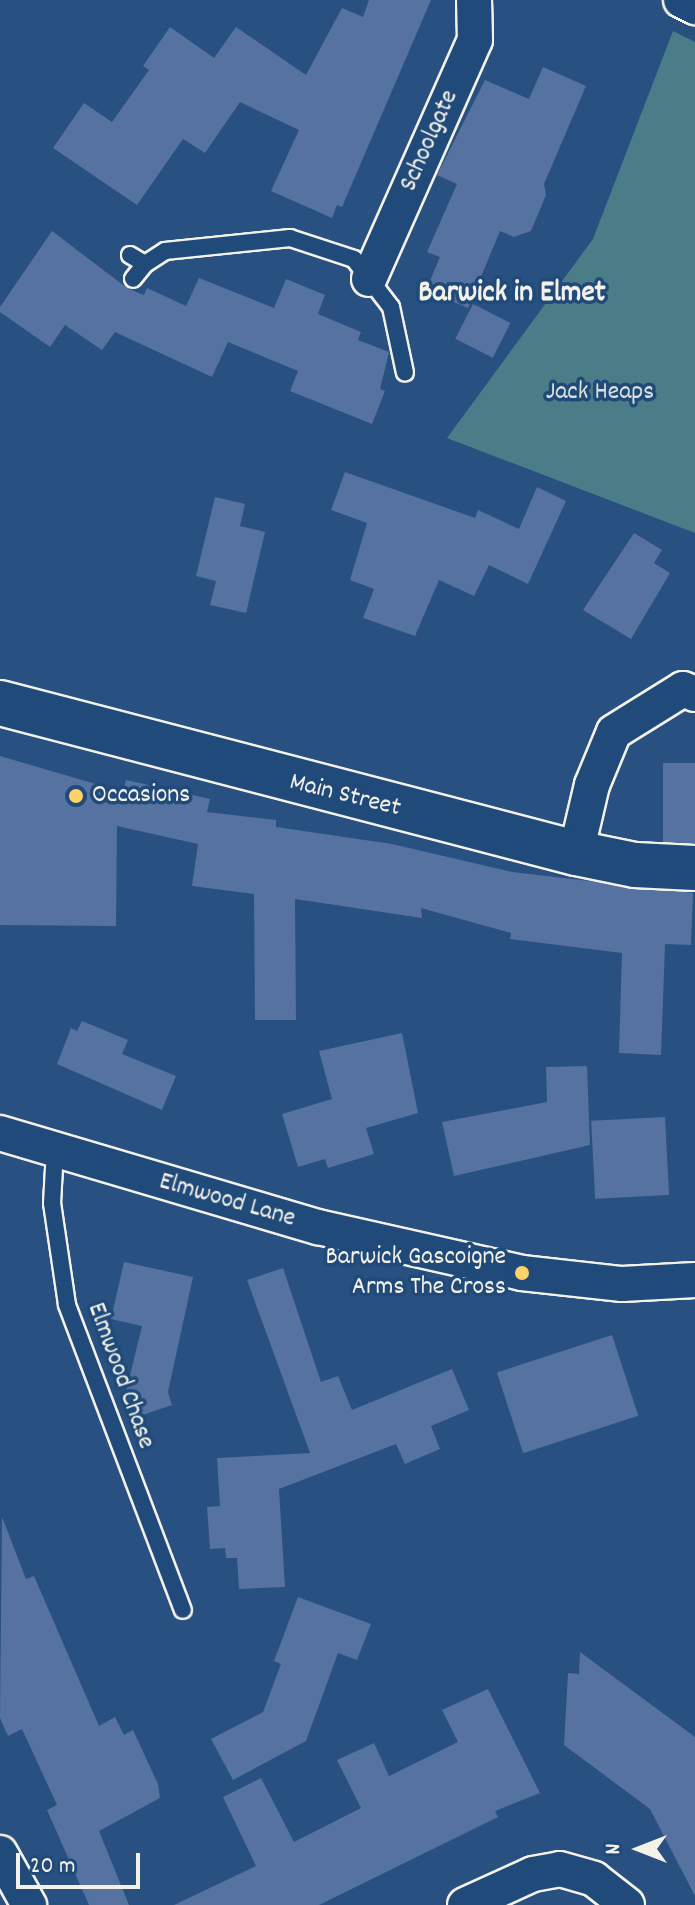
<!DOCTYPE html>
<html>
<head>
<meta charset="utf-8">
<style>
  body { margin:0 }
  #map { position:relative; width:695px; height:1905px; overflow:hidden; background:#285181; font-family:Dekko,sans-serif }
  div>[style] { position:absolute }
  .green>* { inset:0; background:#4b7d89 }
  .building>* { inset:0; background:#5572a0; transform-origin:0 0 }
  .roads { filter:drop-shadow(2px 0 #f4f1e8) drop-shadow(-2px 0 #f4f1e8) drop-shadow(0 2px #f4f1e8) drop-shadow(0 -2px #f4f1e8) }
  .lane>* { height:16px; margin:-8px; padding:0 8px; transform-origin:8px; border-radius:8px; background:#1f4a7a }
  .street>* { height:34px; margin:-17px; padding:0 17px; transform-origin:17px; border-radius:17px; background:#1f4a7a }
  .secondary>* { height:44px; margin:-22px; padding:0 22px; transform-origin:22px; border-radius:22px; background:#1f4a7a }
  .dots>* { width:22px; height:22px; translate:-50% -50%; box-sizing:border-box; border:4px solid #1f4a7a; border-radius:50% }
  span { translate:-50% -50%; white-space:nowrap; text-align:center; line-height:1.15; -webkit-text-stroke:7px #1f4a7a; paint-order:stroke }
  .street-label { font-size:26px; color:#f4f1e8 }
  .park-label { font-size:26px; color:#dbe0da }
  .poi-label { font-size:26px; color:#f4f1e8 }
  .left { translate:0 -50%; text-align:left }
  .right { translate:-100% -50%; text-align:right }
  .quarter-label { font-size:30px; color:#f4f1e8; font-weight:700 }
  .north { position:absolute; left:599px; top:1809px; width:80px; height:80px; -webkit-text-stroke:6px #1f4a7a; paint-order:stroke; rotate:270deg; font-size:22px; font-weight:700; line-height:32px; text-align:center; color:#f4f1e8 }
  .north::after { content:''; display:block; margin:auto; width:28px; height:36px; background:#f4f1e8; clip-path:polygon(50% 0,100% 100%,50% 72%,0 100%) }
  .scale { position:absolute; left:16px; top:1853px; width:124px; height:36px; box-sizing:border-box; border:4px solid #f4f1e8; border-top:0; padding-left:10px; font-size:24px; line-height:28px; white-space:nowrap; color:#f4f1e8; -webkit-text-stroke:6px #1f4a7a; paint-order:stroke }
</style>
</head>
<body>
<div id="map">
  <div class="green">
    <div style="clip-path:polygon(673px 31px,695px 42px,695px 533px,447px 438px,593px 239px)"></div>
  </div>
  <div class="building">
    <div style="clip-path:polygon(369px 0,431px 0,342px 207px,337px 205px,332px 218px,271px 191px,299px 130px,240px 102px,205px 153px,183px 139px,137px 205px,53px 148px,84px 103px,112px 122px,149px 70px,143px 66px,170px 27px,214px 58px,236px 27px,306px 75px,342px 8px,363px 17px)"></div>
    <div style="clip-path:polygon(543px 67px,586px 86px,544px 184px,546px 195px,531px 231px,514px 237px,500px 231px,468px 308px,426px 290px,440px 257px,427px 252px,457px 184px,437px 175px,485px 80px,529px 99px)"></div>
    <div style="clip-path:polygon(52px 231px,127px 288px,144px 295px,147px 288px,186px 306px,199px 278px,274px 308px,286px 279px,325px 295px,318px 314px,361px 332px,358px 340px,389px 352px,380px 389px,385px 391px,372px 424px,290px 391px,298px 371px,228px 342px,212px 377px,115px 332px,102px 350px,65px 325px,50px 347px,0 312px,0 307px)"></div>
    <div style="left:473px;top:304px;width:42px;height:39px;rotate:27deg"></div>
    <div style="clip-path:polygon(345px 472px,475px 518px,478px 510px,519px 529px,537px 487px,566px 501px,528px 584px,489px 565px,474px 596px,439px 580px,415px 636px,363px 618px,374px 589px,350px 580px,367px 523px,331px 510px)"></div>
    <div style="clip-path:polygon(215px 497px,245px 504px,240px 526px,265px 532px,246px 613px,210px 605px,216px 581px,196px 576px)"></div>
    <div style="clip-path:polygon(634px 533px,662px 550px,654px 563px,670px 573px,631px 639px,583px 610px)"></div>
    <div style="clip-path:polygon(0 756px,123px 792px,126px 780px,210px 799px,207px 812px,276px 820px,276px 827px,392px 844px,512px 872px,693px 893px,691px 945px,665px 944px,661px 1055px,619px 1053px,622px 953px,510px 939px,511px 933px,421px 908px,422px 918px,295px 899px,296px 1020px,255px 1020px,254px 894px,192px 886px,198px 844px,117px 826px,116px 926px,0 925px)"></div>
    <div style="left:695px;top:763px;width:80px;height:32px;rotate:90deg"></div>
    <div style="clip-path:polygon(82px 1021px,128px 1040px,122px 1054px,176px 1076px,162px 1110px,57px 1064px,71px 1028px,77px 1031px)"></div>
    <div style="clip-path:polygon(402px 1033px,418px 1113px,366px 1128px,374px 1154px,328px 1168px,325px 1159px,298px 1167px,282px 1114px,332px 1099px,319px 1051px)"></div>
    <div style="clip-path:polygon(587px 1066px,590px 1145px,454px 1176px,442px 1122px,547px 1102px,546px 1067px)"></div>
    <div style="left:665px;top:1117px;width:78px;height:74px;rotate:87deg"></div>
    <div style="clip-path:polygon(124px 1262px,193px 1277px,168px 1392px,172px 1405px,134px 1418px,126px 1392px,142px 1326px,111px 1319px)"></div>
    <div style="clip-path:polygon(283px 1268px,321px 1382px,338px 1376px,352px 1410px,452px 1369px,469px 1410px,431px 1426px,440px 1449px,405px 1464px,396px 1444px,279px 1489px,285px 1587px,239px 1589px,237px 1558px,226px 1558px,225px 1548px,210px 1549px,207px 1507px,220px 1506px,217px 1458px,310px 1453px,247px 1280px)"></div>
    <div style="left:612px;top:1335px;width:85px;height:121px;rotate:72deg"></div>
    <div style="clip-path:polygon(2px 1517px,26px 1579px,34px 1576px,99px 1726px,115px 1717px,124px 1735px,133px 1730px,158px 1784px,160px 1798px,99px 1831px,129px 1905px,89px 1905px,47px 1810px,57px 1805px,22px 1729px,8px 1736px,0 1718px)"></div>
    <div style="clip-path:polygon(298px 1597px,371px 1624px,357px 1660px,338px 1653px,306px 1741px,233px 1780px,211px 1739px,263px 1712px,281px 1664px,274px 1661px)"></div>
    <div style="clip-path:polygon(580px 1652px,695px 1737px,695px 1896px,650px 1809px,564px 1745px,568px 1673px,579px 1674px)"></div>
    <div style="clip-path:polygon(488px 1689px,540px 1793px,495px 1811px,498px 1817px,319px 1905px,174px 1905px,256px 1866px,223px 1797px,261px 1778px,294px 1842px,361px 1808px,337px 1760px,374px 1743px,389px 1776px,458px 1742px,442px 1710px)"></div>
  </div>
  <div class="roads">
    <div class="lane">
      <div style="left:130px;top:255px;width:17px;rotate:31deg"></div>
      <div style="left:145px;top:264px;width:19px;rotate:129deg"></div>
      <div style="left:145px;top:264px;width:24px;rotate:-33deg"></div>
      <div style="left:165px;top:251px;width:126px;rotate:-5.9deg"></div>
      <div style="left:290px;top:238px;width:67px;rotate:18.2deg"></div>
      <div style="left:354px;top:259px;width:61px;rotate:52.4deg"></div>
      <div style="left:391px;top:307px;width:67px;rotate:78deg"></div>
      <div style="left:55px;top:1150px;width:53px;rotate:93.2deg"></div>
      <div style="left:52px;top:1203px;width:103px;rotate:81.6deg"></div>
      <div style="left:67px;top:1305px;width:326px;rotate:69.2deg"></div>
    </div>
    <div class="street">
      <div style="left:681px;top:0;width:16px;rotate:27deg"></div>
      <div style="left:369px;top:279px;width:261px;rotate:-66.1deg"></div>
      <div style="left:475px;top:40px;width:40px;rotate:-91.4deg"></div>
      <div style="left:576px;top:853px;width:70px;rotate:-76.8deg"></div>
      <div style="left:592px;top:785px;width:57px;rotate:-67.5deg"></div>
      <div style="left:614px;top:732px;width:81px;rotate:-31.9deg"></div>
      <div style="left:683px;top:689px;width:13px;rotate:23deg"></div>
      <div style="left:0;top:1133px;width:332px;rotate:16.5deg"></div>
      <div style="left:318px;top:1227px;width:209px;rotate:12.7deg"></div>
      <div style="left:522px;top:1273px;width:101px;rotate:6.3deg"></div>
      <div style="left:622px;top:1284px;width:73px;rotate:-3.1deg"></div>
      <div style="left:0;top:1853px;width:60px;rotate:60.9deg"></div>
      <div style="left:465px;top:1905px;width:75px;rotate:-24.5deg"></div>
      <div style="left:533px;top:1874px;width:27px;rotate:-10deg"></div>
      <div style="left:560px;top:1869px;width:35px;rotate:16deg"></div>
      <div style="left:594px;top:1879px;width:42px;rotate:38.2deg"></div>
    </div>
    <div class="secondary">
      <div style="left:0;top:703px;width:595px;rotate:14.6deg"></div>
      <div style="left:576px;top:853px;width:60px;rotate:11.5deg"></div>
      <div style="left:635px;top:865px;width:60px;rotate:2.9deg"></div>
    </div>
  </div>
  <div class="dots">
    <div style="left:76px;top:796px;background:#ffd166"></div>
    <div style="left:522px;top:1273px;background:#ffd166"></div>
  </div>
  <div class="street-label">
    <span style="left:430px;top:141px;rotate:-66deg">Schoolgate</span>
    <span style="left:345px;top:796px;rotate:14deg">Main Street</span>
    <span style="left:227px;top:1201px;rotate:16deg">Elmwood Lane</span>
    <span style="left:120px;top:1376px;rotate:70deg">Elmwood Chase</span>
  </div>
  <div class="park-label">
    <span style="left:600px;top:393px">Jack Heaps</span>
  </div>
  <div class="poi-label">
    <span class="left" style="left:92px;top:796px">Occasions</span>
    <span class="right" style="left:506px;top:1273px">Barwick Gascoigne<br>Arms The Cross</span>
  </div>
  <div class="quarter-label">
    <span style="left:512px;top:295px">Barwick in Elmet</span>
  </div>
  <div class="north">N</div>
  <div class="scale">20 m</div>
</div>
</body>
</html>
